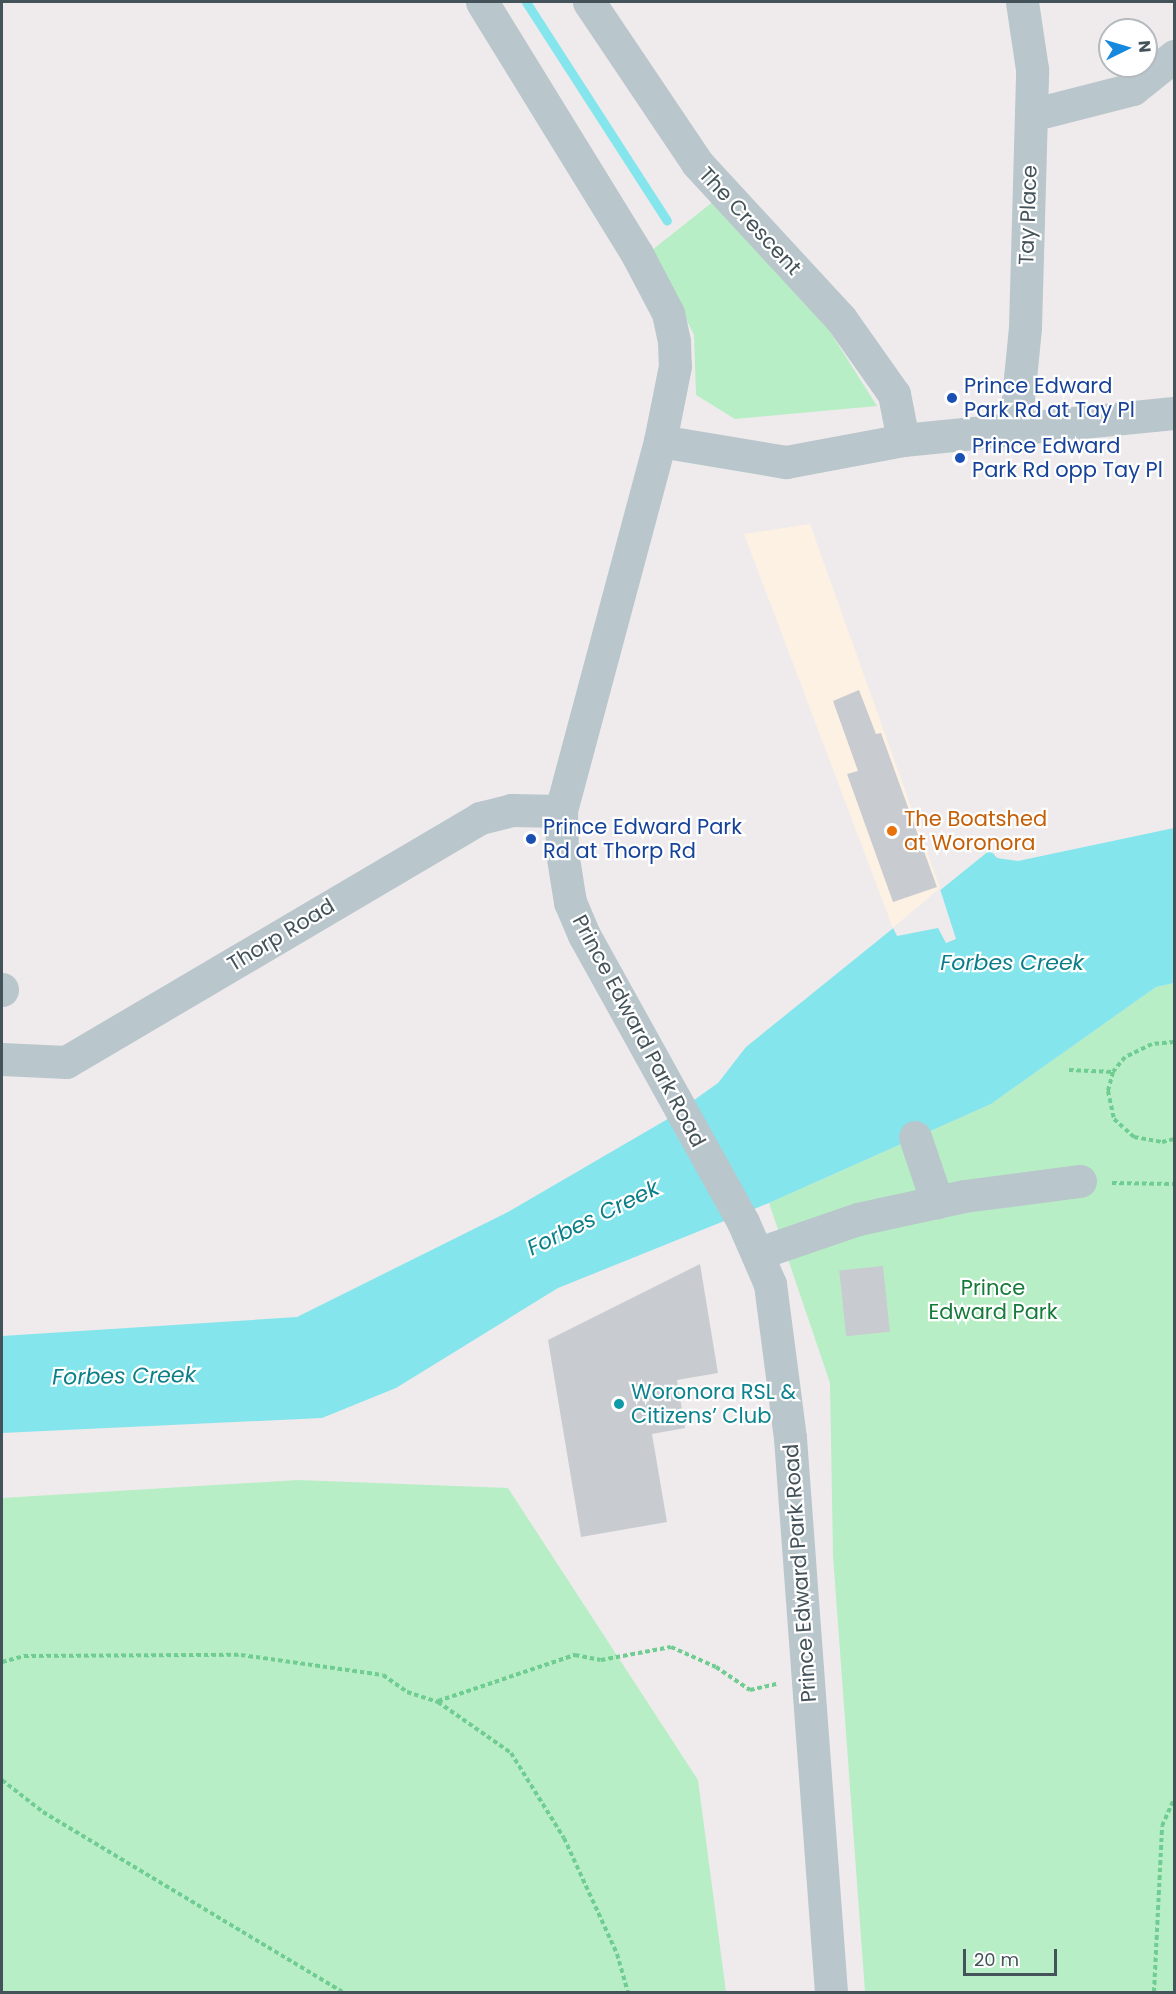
<!DOCTYPE html>
<html>
<head>
<meta charset="utf-8">
<style>
  body { margin:0 }
  #map { position:relative; width:1176px; height:1994px; overflow:hidden; background:#efebec; font-family:Poppins,sans-serif }
  div>[style] { position:absolute }
  .commercial>* { inset:0; background:#fcf1e3 }
  .green>* { inset:0; background:#b8eec5 }
  .water>* { inset:0; background:#84e5ec }
  .pier>* { inset:0; background:#efebec }
  .stream>* { height:9px; margin:-4.5px; padding:0 4.5px; transform-origin:4.5px; border-radius:4.5px; background:#84e5ec }
  .building>* { inset:0; background:#c8ccd1; transform-origin:0 0 }
  .path>* { height:4px; margin-top:-2px; transform-origin:0; background:repeating-linear-gradient(90deg,#70cd92 0 4.5px,transparent 0 7.5px) }
  .minor>* { height:33px; margin:-16.5px; padding:0 16.5px; transform-origin:16.5px; border-radius:16.5px; background:#b9c6cc }
  .dots>* { width:16px; height:16px; translate:-50% -50%; box-sizing:border-box; border:3px solid #fff; border-radius:50% }
  span { translate:-50% -50%; white-space:nowrap; text-align:center; line-height:1.15; -webkit-text-stroke:4.5px #fff; paint-order:stroke }
  .street-label { font-size:21px; color:#445259 }
  .transit-label { font-size:21px; color:#164399 }
  .left { translate:0 -50%; text-align:left }
  .food-label { font-size:21px; color:#c56008 }
  .park-label { font-size:21px; color:#157a3a }
  .culture-label { font-size:21px; color:#0d838f }
  .water-label { font-size:22px; color:#0b7f88; font-style:italic }
  .frame { position:absolute; inset:0; border:3px solid #445259; pointer-events:none }
  .north { position:absolute; left:1098px; top:18px; width:60px; height:60px; box-sizing:border-box; background:#fff; border:2px solid #b4babd; border-radius:50%; rotate:85deg; font-size:16px; font-weight:700; line-height:24px; text-align:center; color:#445259 }
  .north::after { content:''; display:block; margin:auto; width:21px; height:27px; background:#1689de; clip-path:polygon(50% 0,100% 100%,50% 72%,0 100%) }
  .scale { position:absolute; left:963px; top:1949px; width:94px; height:27px; box-sizing:border-box; border:3px solid #445259; border-top:0; padding-left:8px; font-size:18px; line-height:21px; white-space:nowrap; color:#445259; -webkit-text-stroke:4px #fff; paint-order:stroke }
</style>
</head>
<body>
<div id="map">
  <div class="commercial">
    <div style="clip-path:polygon(810px 524px,940px 888px,893px 928px,744px 534px)"></div>
  </div>
  <div class="green">
    <div style="clip-path:polygon(714px 201px,822px 319px,877px 406px,735px 419px,696px 395px,694px 335px,652px 250px)"></div>
    <div style="clip-path:polygon(1174px 983px,1174px 1992px,865px 1992px,833px 1556px,830px 1383px,769px 1203px,991px 1104px,1156px 987px)"></div>
    <div style="clip-path:polygon(298px 1480px,508px 1488px,698px 1780px,726px 1992px,2px 1992px,2px 1498px)"></div>
  </div>
  <div class="water">
    <div style="clip-path:polygon(1174px 828px,1174px 983px,1156px 987px,991px 1104px,769px 1203px,558px 1288px,396px 1388px,322px 1418px,2px 1433px,2px 1336px,297px 1317px,508px 1212px,666px 1120px,718px 1083px,746px 1047px,990px 850px,997px 858px,1018px 861px)"></div>
  </div>
  <div class="pier">
    <div style="clip-path:polygon(940px 889px,956px 939px,946px 943px,938px 928px,897px 936px,893px 928px)"></div>
  </div>
  <div class="stream">
    <div style="left:526px;top:2px;width:260px;rotate:57.2deg"></div>
  </div>
  <div class="building">
    <div style="clip-path:polygon(859px 690px,876px 734px,881px 733px,937px 887px,893px 902px,847px 774px,858px 771px,833px 701px)"></div>
    <div style="clip-path:polygon(700px 1264px,718px 1373px,677px 1380px,685px 1428px,652px 1434px,667px 1522px,581px 1537px,548px 1340px)"></div>
    <div style="left:883px;top:1266px;width:66px;height:44px;rotate:84deg"></div>
  </div>
  <div class="path">
    <div style="left:1174px;top:1042px;width:22px;rotate:175deg"></div>
    <div style="left:1152px;top:1044px;width:30px;rotate:154deg"></div>
    <div style="left:1125px;top:1057px;width:19px;rotate:129deg"></div>
    <div style="left:1113px;top:1072px;width:20px;rotate:105deg"></div>
    <div style="left:1108px;top:1091px;width:29px;rotate:78deg"></div>
    <div style="left:1114px;top:1119px;width:27px;rotate:42deg"></div>
    <div style="left:1134px;top:1137px;width:28px;rotate:10deg"></div>
    <div style="left:1162px;top:1142px;width:12px;rotate:-14deg"></div>
    <div style="left:1069px;top:1070px;width:44px;rotate:2.6deg"></div>
    <div style="left:1112px;top:1183px;width:62px;rotate:0.9deg"></div>
    <div style="left:2px;top:1662px;width:23px;rotate:-15deg"></div>
    <div style="left:24px;top:1656px;width:217px;rotate:-0.3deg"></div>
    <div style="left:241px;top:1655px;width:143px;rotate:8deg"></div>
    <div style="left:383px;top:1675px;width:29px;rotate:35deg"></div>
    <div style="left:407px;top:1692px;width:33px;rotate:18deg"></div>
    <div style="left:438px;top:1702px;width:89px;rotate:34.9deg"></div>
    <div style="left:511px;top:1753px;width:100px;rotate:58.1deg"></div>
    <div style="left:564px;top:1838px;width:128px;rotate:65.4deg"></div>
    <div style="left:617px;top:1954px;width:40px;rotate:74deg"></div>
    <div style="left:438px;top:1701px;width:145px;rotate:-18.6deg"></div>
    <div style="left:575px;top:1655px;width:26px;rotate:11deg"></div>
    <div style="left:601px;top:1660px;width:71px;rotate:-10.5deg"></div>
    <div style="left:671px;top:1647px;width:49px;rotate:24deg"></div>
    <div style="left:716px;top:1667px;width:41px;rotate:34.1deg"></div>
    <div style="left:750px;top:1690px;width:27px;rotate:-13deg"></div>
    <div style="left:2px;top:1780px;width:52px;rotate:38deg"></div>
    <div style="left:43px;top:1812px;width:349px;rotate:31deg"></div>
    <div style="left:1154px;top:1992px;width:166px;rotate:-87.2deg"></div>
    <div style="left:1162px;top:1826px;width:30px;rotate:-66deg"></div>
  </div>
  <div class="minor">
    <div style="left:482px;top:2px;width:296px;rotate:58.4deg"></div>
    <div style="left:637px;top:254px;width:67px;rotate:62.3deg"></div>
    <div style="left:668px;top:313px;width:29px;rotate:78deg"></div>
    <div style="left:674px;top:341px;width:25px;rotate:88deg"></div>
    <div style="left:675px;top:366px;width:76px;rotate:101.3deg"></div>
    <div style="left:660px;top:441px;width:383px;rotate:105deg"></div>
    <div style="left:561px;top:811px;width:41px;rotate:88.6deg"></div>
    <div style="left:562px;top:852px;width:51px;rotate:80.9deg"></div>
    <div style="left:570px;top:902px;width:36px;rotate:67deg"></div>
    <div style="left:584px;top:935px;width:328px;rotate:61deg"></div>
    <div style="left:743px;top:1222px;width:68px;rotate:66.5deg"></div>
    <div style="left:770px;top:1284px;width:155px;rotate:82.6deg"></div>
    <div style="left:790px;top:1438px;width:556px;rotate:85.77deg"></div>
    <div style="left:589px;top:2px;width:194px;rotate:56.1deg"></div>
    <div style="left:697px;top:163px;width:212px;rotate:47.3deg"></div>
    <div style="left:841px;top:319px;width:92px;rotate:54.8deg"></div>
    <div style="left:894px;top:394px;width:47px;rotate:78.9deg"></div>
    <div style="left:1031px;top:115px;width:105px;rotate:-14.3deg"></div>
    <div style="left:1133px;top:89px;width:53px;rotate:-38.8deg"></div>
    <div style="left:1015px;top:428px;width:101px;rotate:-84.3deg"></div>
    <div style="left:1025px;top:327px;width:258px;rotate:-88.4deg"></div>
    <div style="left:1032px;top:69px;width:68px;rotate:-98.5deg"></div>
    <div style="left:660px;top:441px;width:128px;rotate:9.5deg"></div>
    <div style="left:786px;top:462px;width:119px;rotate:-10.6deg"></div>
    <div style="left:903px;top:440px;width:272px;rotate:-5.7deg"></div>
    <div style="left:2px;top:990px;width:1px;rotate:-90deg"></div>
    <div style="left:2px;top:1059px;width:64px;rotate:2.7deg"></div>
    <div style="left:66px;top:1062px;width:481px;rotate:-30.5deg"></div>
    <div style="left:480px;top:818px;width:32px;rotate:-14deg"></div>
    <div style="left:511px;top:810px;width:50px;rotate:1.1deg"></div>
    <div style="left:915px;top:1137px;width:69px;rotate:71.3deg"></div>
    <div style="left:759px;top:1253px;width:105px;rotate:-19deg"></div>
    <div style="left:858px;top:1219px;width:108px;rotate:-12.2deg"></div>
    <div style="left:964px;top:1196px;width:117px;rotate:-7.4deg"></div>
  </div>
  <div class="dots">
    <div style="left:952px;top:398px;background:#1a4fb4"></div>
    <div style="left:960px;top:458px;background:#1a4fb4"></div>
    <div style="left:892px;top:831px;background:#e8710a"></div>
    <div style="left:531px;top:839px;background:#1a4fb4"></div>
    <div style="left:619px;top:1404px;background:#0f9aa8"></div>
  </div>
  <div class="street-label">
    <span style="left:1028px;top:215px;rotate:-88deg">Tay Place</span>
    <span style="left:750px;top:221px;rotate:47deg">The Crescent</span>
    <span style="left:281px;top:935px;rotate:-31deg">Thorp Road</span>
    <span style="left:639px;top:1031px;rotate:62deg">Prince Edward Park Road</span>
    <span style="left:800px;top:1573px;rotate:-94deg">Prince Edward Park Road</span>
  </div>
  <div class="transit-label">
    <span class="left" style="left:964px;top:398px">Prince Edward<br>Park Rd at Tay Pl</span>
    <span class="left" style="left:972px;top:458px">Prince Edward<br>Park Rd opp Tay Pl</span>
    <span class="left" style="left:543px;top:839px">Prince Edward Park<br>Rd at Thorp Rd</span>
  </div>
  <div class="food-label">
    <span class="left" style="left:904px;top:831px">The Boatshed<br>at Woronora</span>
  </div>
  <div class="park-label">
    <span style="left:993px;top:1300px">Prince<br>Edward Park</span>
  </div>
  <div class="culture-label">
    <span class="left" style="left:631px;top:1404px">Woronora RSL &amp;<br>Citizens’ Club</span>
  </div>
  <div class="water-label">
    <span style="left:1012px;top:963px">Forbes Creek</span>
    <span style="left:593px;top:1218px;rotate:-26deg">Forbes Creek</span>
    <span style="left:124px;top:1376px;rotate:-1deg">Forbes Creek</span>
  </div>
  <div class="frame"></div>
  <div class="north">N</div>
  <div class="scale">20 m</div>
</div>
</body>
</html>
